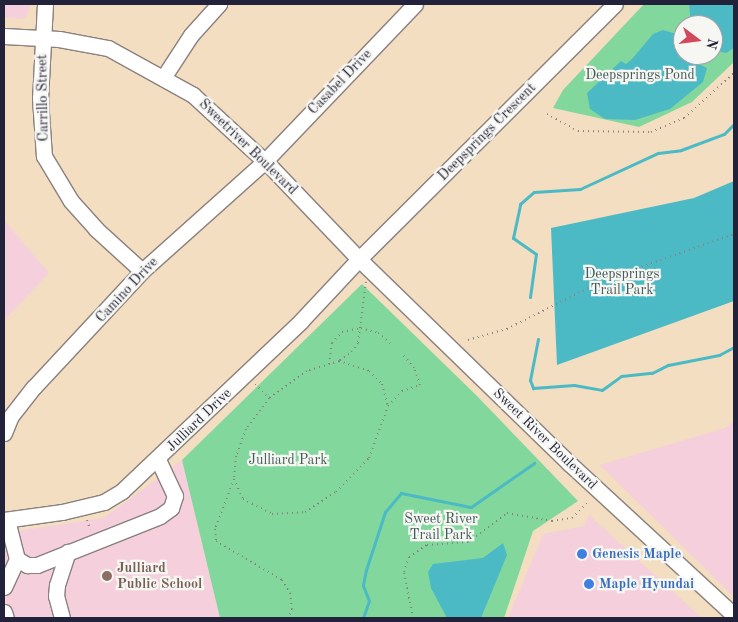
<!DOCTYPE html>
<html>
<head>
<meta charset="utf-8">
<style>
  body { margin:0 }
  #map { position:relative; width:738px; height:622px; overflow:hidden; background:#f3dec2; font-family:"Old Standard TT",serif }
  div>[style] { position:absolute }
  .built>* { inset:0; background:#f5cfdb }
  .green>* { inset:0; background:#82d89c }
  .water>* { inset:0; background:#4cbac5 }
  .stream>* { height:3px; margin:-1.5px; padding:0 1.5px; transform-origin:1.5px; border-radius:1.5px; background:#4cbac5 }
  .path>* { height:2px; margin-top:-1px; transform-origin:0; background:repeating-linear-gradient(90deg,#8a807e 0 1px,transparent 0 5px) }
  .roads { filter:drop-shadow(1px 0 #8a807e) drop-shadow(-1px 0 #8a807e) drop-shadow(0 1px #8a807e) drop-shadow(0 -1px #8a807e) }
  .minor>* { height:15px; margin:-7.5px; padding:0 7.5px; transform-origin:7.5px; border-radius:7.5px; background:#fff }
  .dots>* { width:14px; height:14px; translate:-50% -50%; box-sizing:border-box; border:2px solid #f6f6f2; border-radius:50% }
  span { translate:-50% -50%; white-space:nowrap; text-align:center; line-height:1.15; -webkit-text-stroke:4.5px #f6f6f2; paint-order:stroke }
  .park-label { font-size:14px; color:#3f5958 }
  .street-label { font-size:14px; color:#22223b }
  .shop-label { font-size:14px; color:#366cbe; font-weight:700 }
  .left { translate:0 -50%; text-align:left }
  .education-label { font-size:14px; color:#785e54; font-weight:700 }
  .frame { position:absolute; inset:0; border:5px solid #22223b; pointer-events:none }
  .north { position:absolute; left:673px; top:15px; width:50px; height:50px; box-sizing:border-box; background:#f6f6f2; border:1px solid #a1a1a9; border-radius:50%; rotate:105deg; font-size:14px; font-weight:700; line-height:20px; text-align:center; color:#22223b }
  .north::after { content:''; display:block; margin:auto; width:18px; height:22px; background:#d1495b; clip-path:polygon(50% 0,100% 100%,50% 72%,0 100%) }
</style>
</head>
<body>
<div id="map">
  <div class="built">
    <div style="clip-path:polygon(4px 4px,30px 4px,29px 11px,24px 19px,4px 17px)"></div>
    <div style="clip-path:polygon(4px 220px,49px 273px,4px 321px)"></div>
    <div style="clip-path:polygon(734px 421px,734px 597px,600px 465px,725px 428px)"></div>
    <div style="clip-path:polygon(182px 460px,220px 618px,4px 618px,4px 533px,104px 518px)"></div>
    <div style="clip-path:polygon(589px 515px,702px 618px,508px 618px,543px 534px,584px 526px)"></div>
  </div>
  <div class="green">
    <div style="clip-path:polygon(evenodd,644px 4px,734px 4px,734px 62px,692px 102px,639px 127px,553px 108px,563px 90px,644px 4px,683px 25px,713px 25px,713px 55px,683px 55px,683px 25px)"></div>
    <div style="clip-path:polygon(362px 284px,476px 395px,578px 501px,533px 531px,504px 618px,220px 618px,182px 460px)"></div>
  </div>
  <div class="water">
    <div style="clip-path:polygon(689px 4px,734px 4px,734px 48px,726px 53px,713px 50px,713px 25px,691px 25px)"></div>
    <div style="clip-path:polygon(663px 30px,683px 36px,683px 55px,701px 55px,699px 64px,707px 68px,703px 82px,670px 109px,635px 120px,605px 119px,590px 109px,587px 93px,621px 61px,626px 64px,632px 59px,653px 34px)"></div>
    <div style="clip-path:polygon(734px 181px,734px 301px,557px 365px,551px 228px,694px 198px)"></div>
    <div style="clip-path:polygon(503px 543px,507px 555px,481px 618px,447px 618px,431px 588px,428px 572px,433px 564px,483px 558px)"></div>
  </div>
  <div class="stream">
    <div style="left:530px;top:297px;width:43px;rotate:-82.1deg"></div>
    <div style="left:536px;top:254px;width:28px;rotate:-145deg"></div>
    <div style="left:513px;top:238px;width:35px;rotate:-78deg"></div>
    <div style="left:520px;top:204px;width:18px;rotate:-41deg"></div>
    <div style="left:534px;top:192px;width:46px;rotate:-3.7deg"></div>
    <div style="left:580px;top:189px;width:86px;rotate:-24.8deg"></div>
    <div style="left:658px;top:153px;width:23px;rotate:-7deg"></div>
    <div style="left:681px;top:150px;width:46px;rotate:-20.4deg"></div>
    <div style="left:724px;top:134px;width:14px;rotate:-45deg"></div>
    <div style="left:538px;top:339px;width:42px;rotate:101deg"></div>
    <div style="left:530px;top:380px;width:9px;rotate:69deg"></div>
    <div style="left:533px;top:388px;width:41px;rotate:-4.2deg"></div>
    <div style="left:574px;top:385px;width:28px;rotate:10deg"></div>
    <div style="left:602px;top:390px;width:24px;rotate:-36deg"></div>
    <div style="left:621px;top:376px;width:31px;rotate:-6deg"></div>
    <div style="left:652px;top:373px;width:18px;rotate:-27deg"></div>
    <div style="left:668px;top:365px;width:52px;rotate:-11.1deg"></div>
    <div style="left:719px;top:355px;width:17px;rotate:-28deg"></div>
    <div style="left:363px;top:618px;width:18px;rotate:-71deg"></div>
    <div style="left:369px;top:601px;width:17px;rotate:-111deg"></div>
    <div style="left:363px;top:585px;width:15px;rotate:-79deg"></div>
    <div style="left:366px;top:570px;width:61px;rotate:-71.9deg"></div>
    <div style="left:385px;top:512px;width:25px;rotate:-50deg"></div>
    <div style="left:401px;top:493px;width:71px;rotate:11.3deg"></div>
    <div style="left:471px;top:507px;width:77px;rotate:-34.9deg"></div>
  </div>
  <div class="path">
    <div style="left:547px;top:114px;width:35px;rotate:29deg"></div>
    <div style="left:578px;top:131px;width:73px;rotate:0.8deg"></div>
    <div style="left:651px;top:132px;width:36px;rotate:-23deg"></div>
    <div style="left:684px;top:118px;width:67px;rotate:-42deg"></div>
    <div style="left:366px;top:282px;width:62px;rotate:97.5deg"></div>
    <div style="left:358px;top:343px;width:14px;rotate:129deg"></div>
    <div style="left:349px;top:354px;width:12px;rotate:145deg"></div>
    <div style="left:339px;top:361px;width:34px;rotate:163deg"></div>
    <div style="left:307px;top:371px;width:47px;rotate:144.6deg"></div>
    <div style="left:269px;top:398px;width:39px;rotate:127deg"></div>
    <div style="left:246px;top:429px;width:29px;rotate:110deg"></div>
    <div style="left:236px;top:456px;width:23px;rotate:95deg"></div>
    <div style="left:234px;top:479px;width:22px;rotate:66deg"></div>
    <div style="left:243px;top:499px;width:33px;rotate:27deg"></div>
    <div style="left:272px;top:514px;width:33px;rotate:-3deg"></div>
    <div style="left:305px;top:512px;width:37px;rotate:-33deg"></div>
    <div style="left:336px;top:492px;width:47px;rotate:-45.9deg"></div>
    <div style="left:369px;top:458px;width:55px;rotate:-69.9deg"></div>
    <div style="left:388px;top:406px;width:21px;rotate:-47deg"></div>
    <div style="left:402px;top:391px;width:19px;rotate:-18deg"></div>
    <div style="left:420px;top:385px;width:18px;rotate:-109deg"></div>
    <div style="left:414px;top:368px;width:16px;rotate:-130deg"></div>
    <div style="left:468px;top:340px;width:41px;rotate:-15.8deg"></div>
    <div style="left:507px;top:329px;width:109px;rotate:-26.8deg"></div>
    <div style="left:604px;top:280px;width:138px;rotate:-19.5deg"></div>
    <div style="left:339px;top:361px;width:32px;rotate:18deg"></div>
    <div style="left:369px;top:371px;width:18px;rotate:45deg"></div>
    <div style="left:382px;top:384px;width:23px;rotate:75deg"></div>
    <div style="left:329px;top:364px;width:21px;rotate:-82deg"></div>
    <div style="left:332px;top:343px;width:15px;rotate:-48deg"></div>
    <div style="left:342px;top:332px;width:19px;rotate:-12deg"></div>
    <div style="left:361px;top:328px;width:18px;rotate:16deg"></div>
    <div style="left:378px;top:333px;width:16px;rotate:40deg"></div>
    <div style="left:255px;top:384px;width:20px;rotate:45deg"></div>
    <div style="left:234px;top:479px;width:53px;rotate:110.8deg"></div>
    <div style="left:215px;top:529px;width:12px;rotate:85deg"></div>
    <div style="left:216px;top:541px;width:77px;rotate:30.6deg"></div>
    <div style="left:282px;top:580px;width:15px;rotate:58deg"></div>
    <div style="left:290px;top:593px;width:16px;rotate:83deg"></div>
    <div style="left:292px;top:609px;width:10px;rotate:114deg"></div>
    <div style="left:87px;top:520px;width:10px;rotate:73deg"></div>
    <div style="left:413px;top:618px;width:47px;rotate:-101.1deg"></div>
    <div style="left:404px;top:572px;width:16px;rotate:-72deg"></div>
    <div style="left:409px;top:557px;width:22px;rotate:-34deg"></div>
    <div style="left:427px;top:545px;width:41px;rotate:-4.2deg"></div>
    <div style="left:468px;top:542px;width:49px;rotate:-36.6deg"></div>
    <div style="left:507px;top:513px;width:46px;rotate:10.1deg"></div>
    <div style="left:552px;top:521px;width:20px;rotate:-9deg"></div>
    <div style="left:572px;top:518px;width:21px;rotate:-45deg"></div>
  </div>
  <div class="roads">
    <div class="minor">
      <div style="left:45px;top:4px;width:94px;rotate:93deg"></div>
      <div style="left:40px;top:98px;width:58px;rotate:86.1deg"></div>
      <div style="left:44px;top:156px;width:52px;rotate:59deg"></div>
      <div style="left:71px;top:201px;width:38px;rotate:48deg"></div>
      <div style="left:96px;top:229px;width:62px;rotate:42.4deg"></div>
      <div style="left:4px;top:36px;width:55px;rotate:3.1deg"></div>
      <div style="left:59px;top:39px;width:50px;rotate:10.4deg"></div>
      <div style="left:108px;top:48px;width:97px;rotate:28.9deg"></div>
      <div style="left:193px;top:95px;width:105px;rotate:42.7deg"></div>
      <div style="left:270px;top:166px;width:129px;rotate:46.3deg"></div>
      <div style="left:359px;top:259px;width:293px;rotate:44.2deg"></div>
      <div style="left:569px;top:463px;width:224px;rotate:42.7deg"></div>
      <div style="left:163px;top:78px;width:51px;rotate:-56.9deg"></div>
      <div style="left:191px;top:35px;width:42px;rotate:-47.9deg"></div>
      <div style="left:4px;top:433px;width:18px;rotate:-68deg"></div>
      <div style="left:11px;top:416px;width:37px;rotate:-52deg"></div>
      <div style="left:34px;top:387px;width:158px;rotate:-47deg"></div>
      <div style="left:142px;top:271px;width:165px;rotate:-41.8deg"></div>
      <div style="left:265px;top:161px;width:217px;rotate:-46.3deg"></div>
      <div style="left:4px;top:520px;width:59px;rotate:-7.9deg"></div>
      <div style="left:62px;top:512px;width:43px;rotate:-13.4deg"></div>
      <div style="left:104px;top:502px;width:21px;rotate:-31deg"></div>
      <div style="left:122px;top:491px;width:247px;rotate:-43.5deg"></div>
      <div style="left:301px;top:321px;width:85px;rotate:-46.9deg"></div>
      <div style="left:359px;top:259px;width:361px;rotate:-44.9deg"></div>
      <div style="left:7px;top:520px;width:40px;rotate:75.6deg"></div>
      <div style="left:17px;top:559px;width:12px;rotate:31deg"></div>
      <div style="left:27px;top:565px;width:10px"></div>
      <div style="left:37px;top:565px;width:132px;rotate:-21.7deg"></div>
      <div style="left:160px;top:516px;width:14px;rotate:-36deg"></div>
      <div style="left:171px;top:508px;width:13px;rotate:-72deg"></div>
      <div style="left:175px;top:496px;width:40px;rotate:-115deg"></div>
      <div style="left:4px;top:587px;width:31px;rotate:-65deg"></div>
      <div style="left:4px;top:612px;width:6px;rotate:72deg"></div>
      <div style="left:62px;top:618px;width:23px;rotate:-105deg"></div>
      <div style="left:56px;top:596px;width:11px;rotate:-85deg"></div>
      <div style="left:57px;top:585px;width:35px;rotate:-72deg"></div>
    </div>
  </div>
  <div class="dots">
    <div style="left:582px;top:554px;background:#3f7fe0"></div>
    <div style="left:107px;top:576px;background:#8d6e63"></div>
    <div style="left:589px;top:584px;background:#3f7fe0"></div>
  </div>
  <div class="park-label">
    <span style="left:640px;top:75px">Deepsprings Pond</span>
    <span style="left:622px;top:282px">Deepsprings<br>Trail Park</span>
    <span style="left:288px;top:460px">Julliard Park</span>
    <span style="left:441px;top:527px">Sweet River<br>Trail Park</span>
  </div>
  <div class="street-label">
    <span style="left:340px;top:82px;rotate:-46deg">Casabel Drive</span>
    <span style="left:43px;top:98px;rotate:-91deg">Carrillo Street</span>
    <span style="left:487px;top:132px;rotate:-45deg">Deepsprings Crescent</span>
    <span style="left:248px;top:147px;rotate:44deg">Sweetriver Boulevard</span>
    <span style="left:127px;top:290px;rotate:-47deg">Camino Drive</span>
    <span style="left:199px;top:420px;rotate:-44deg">Julliard Drive</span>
    <span style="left:545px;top:439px;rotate:44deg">Sweet River Boulevard</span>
  </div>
  <div class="shop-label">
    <span class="left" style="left:592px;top:554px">Genesis Maple</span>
    <span class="left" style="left:599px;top:584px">Maple Hyundai</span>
  </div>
  <div class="education-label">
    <span class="left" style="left:117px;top:576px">Julliard<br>Public School</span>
  </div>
  <div class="frame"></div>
  <div class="north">N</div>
</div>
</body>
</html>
